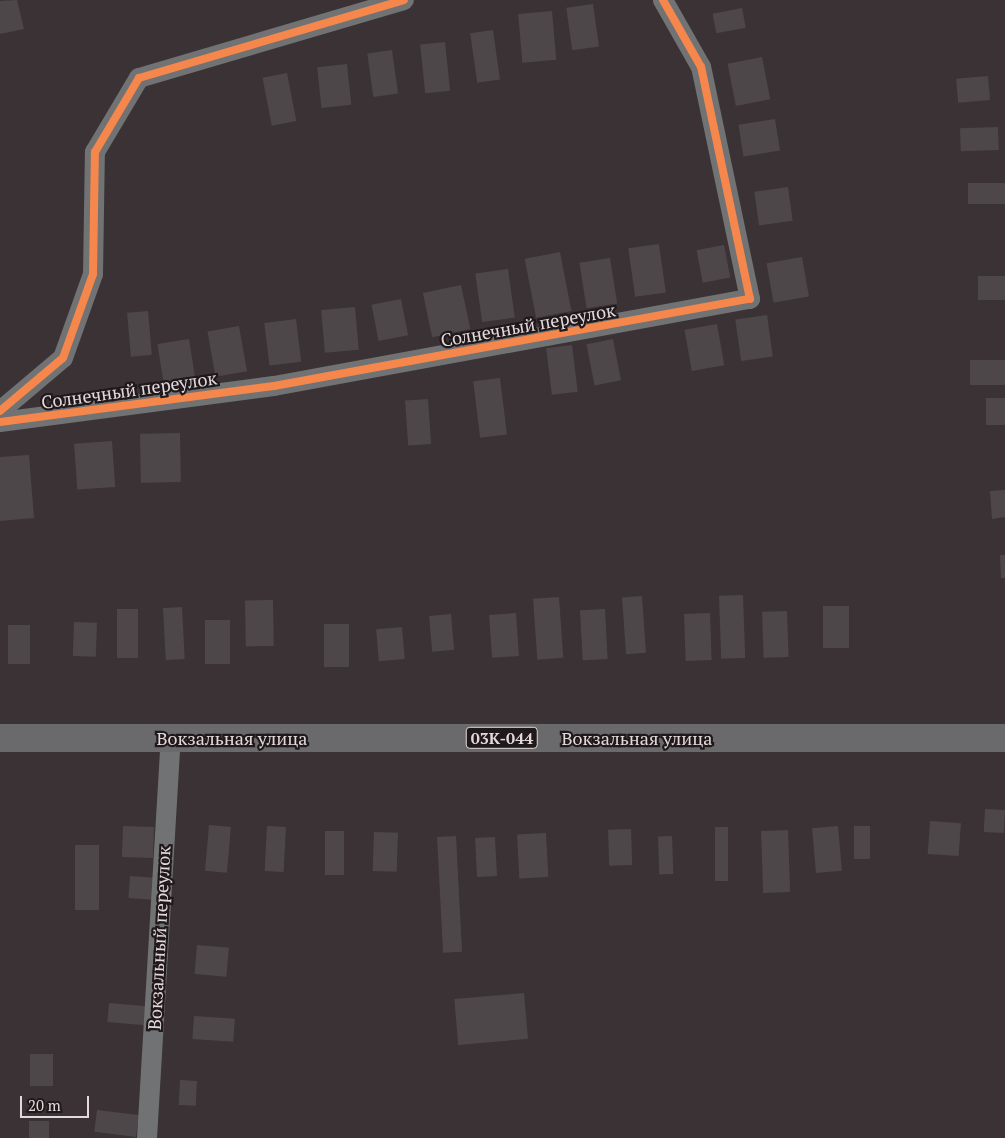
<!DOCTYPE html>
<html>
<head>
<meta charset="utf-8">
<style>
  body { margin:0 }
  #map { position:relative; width:1005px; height:1138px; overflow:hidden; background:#3a3234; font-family:"PT Serif",serif }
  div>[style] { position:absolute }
  .building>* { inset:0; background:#4e4749; transform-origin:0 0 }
  .minor>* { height:20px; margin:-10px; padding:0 10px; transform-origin:10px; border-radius:10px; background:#717273 }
  .primary>* { height:28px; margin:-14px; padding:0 14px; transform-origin:14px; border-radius:14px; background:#6a696b }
  .cycleway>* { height:8px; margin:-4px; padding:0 4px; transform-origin:4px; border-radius:4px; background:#f5874c }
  span { translate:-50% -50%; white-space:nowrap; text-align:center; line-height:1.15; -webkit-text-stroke:4.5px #20191b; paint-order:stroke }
  .shield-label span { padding:1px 4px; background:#20191b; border:1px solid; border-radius:4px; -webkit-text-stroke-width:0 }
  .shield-label { font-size:16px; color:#e3d9db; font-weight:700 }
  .street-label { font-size:18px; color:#e3d9db }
  .scale { position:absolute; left:20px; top:1096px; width:69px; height:22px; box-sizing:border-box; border:2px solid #e3d9db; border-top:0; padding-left:6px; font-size:15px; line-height:18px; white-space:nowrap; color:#e3d9db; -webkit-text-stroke:4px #20191b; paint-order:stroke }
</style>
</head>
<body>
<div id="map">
  <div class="building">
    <div style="clip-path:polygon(17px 0,24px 29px,0 34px,0 1px)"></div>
    <div style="left:593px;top:4px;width:43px;height:27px;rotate:82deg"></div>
    <div style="left:742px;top:8px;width:20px;height:30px;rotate:79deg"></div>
    <div style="left:552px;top:11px;width:49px;height:34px;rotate:85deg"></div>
    <div style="left:493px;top:30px;width:50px;height:23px;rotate:82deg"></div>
    <div style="left:445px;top:42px;width:49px;height:25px;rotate:84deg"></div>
    <div style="left:392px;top:50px;width:44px;height:25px;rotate:82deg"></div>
    <div style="left:762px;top:57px;width:43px;height:35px;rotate:79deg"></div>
    <div style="left:347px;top:64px;width:41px;height:30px;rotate:84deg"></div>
    <div style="left:287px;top:73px;width:49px;height:25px;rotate:79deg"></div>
    <div style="left:988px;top:76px;width:24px;height:32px;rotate:85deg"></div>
    <div style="left:775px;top:119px;width:32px;height:37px;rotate:81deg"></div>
    <div style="left:998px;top:127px;width:23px;height:38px;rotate:88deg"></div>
    <div style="left:1005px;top:183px;width:21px;height:37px;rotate:90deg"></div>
    <div style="left:788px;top:187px;width:34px;height:34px;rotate:82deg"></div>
    <div style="left:659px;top:244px;width:49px;height:31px;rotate:82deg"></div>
    <div style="left:724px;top:245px;width:33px;height:28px;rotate:79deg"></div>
    <div style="left:560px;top:252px;width:60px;height:36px;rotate:79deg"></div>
    <div style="left:802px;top:257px;width:40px;height:36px;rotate:80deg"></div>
    <div style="left:610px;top:258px;width:46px;height:31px;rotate:81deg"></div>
    <div style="left:508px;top:269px;width:49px;height:33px;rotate:82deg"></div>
    <div style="left:1005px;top:276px;width:24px;height:27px;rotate:90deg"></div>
    <div style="left:461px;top:285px;width:45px;height:39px;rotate:78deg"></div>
    <div style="left:401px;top:299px;width:37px;height:30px;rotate:79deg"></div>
    <div style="left:355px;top:307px;width:43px;height:34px;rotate:85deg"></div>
    <div style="left:148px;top:311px;width:44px;height:21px;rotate:85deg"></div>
    <div style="left:767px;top:315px;width:42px;height:32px;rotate:82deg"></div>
    <div style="left:296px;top:319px;width:43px;height:32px;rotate:83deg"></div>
    <div style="left:717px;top:324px;width:42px;height:33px;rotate:80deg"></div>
    <div style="left:239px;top:326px;width:46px;height:32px;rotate:80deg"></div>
    <div style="left:189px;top:339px;width:44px;height:32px;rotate:81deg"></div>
    <div style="left:613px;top:339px;width:42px;height:27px;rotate:79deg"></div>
    <div style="left:572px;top:345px;width:47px;height:26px;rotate:83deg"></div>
    <div style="left:1005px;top:360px;width:25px;height:35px;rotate:90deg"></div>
    <div style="left:500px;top:378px;width:57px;height:27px;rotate:83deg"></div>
    <div style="left:1005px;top:398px;width:27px;height:19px;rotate:90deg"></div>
    <div style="left:428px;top:399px;width:45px;height:23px;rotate:86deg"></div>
    <div style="left:180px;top:433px;width:49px;height:40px;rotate:89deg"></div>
    <div style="left:112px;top:441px;width:46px;height:38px;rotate:86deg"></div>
    <div style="clip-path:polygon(29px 455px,34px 518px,0 521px,0 457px)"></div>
    <div style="clip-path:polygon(1005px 490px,1005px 517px,992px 519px,990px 491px)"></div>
    <div style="clip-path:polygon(1000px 555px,1005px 555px,1005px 578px,1001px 578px)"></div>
    <div style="left:743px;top:595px;width:63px;height:24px;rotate:88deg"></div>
    <div style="left:642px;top:596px;width:57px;height:20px;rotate:86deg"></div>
    <div style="left:559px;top:597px;width:61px;height:26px;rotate:86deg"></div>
    <div style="left:273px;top:600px;width:46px;height:28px;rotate:89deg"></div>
    <div style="left:823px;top:606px;width:26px;height:42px"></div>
    <div style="left:182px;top:607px;width:52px;height:19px;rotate:87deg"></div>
    <div style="left:117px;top:609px;width:21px;height:49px"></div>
    <div style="left:605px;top:609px;width:50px;height:25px;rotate:87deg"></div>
    <div style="left:787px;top:611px;width:46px;height:25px;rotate:88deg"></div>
    <div style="left:516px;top:613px;width:43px;height:27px;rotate:86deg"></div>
    <div style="left:710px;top:613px;width:47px;height:26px;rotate:88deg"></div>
    <div style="left:451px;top:614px;width:36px;height:22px;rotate:85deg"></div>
    <div style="left:205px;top:620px;width:25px;height:44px"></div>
    <div style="left:74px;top:622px;width:23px;height:34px;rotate:2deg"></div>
    <div style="left:324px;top:624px;width:25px;height:43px"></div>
    <div style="left:8px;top:625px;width:22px;height:39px"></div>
    <div style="left:402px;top:627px;width:32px;height:26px;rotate:85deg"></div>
    <div style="left:985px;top:809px;width:20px;height:23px;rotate:3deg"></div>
    <div style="left:930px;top:821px;width:31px;height:33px;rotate:4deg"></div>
    <div style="left:209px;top:825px;width:22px;height:46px;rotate:5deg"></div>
    <div style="left:123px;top:826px;width:31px;height:31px;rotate:2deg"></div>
    <div style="left:267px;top:826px;width:19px;height:45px;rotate:3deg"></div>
    <div style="left:838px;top:826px;width:45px;height:26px;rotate:85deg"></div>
    <div style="left:870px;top:826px;width:33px;height:16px;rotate:90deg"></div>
    <div style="left:728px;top:827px;width:54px;height:13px;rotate:90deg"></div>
    <div style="left:631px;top:829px;width:36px;height:23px;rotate:88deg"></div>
    <div style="left:788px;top:830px;width:62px;height:27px;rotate:88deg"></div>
    <div style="left:325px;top:831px;width:19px;height:44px"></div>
    <div style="left:374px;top:832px;width:24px;height:39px;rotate:2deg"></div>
    <div style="left:546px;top:833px;width:44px;height:29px;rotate:87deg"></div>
    <div style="left:456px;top:836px;width:116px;height:19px;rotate:87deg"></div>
    <div style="left:672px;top:836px;width:38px;height:14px;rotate:88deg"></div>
    <div style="left:495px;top:837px;width:39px;height:20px;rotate:87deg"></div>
    <div style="left:75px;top:845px;width:24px;height:65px"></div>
    <div style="left:130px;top:876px;width:28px;height:22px;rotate:4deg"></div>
    <div style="left:197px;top:945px;width:32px;height:29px;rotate:5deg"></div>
    <div style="left:524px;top:993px;width:46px;height:70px;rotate:85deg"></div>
    <div style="left:109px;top:1003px;width:38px;height:19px;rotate:5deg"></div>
    <div style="left:194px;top:1016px;width:41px;height:23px;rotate:4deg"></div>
    <div style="left:30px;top:1054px;width:23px;height:32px"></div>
    <div style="left:180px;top:1080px;width:17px;height:25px;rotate:3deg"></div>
    <div style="left:97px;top:1110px;width:42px;height:22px;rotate:7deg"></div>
    <div style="left:29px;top:1121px;width:20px;height:17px"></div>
  </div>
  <div class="minor">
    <div style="left:0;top:411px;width:82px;rotate:-40.1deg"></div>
    <div style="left:63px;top:358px;width:89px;rotate:-70.3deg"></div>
    <div style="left:93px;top:274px;width:122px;rotate:-89.1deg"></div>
    <div style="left:95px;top:152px;width:86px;rotate:-59.3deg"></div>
    <div style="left:139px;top:78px;width:276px;rotate:-16.4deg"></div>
    <div style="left:0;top:422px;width:276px;rotate:-7.5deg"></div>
    <div style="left:274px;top:386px;width:484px;rotate:-10.4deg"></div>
    <div style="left:750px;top:299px;width:237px;rotate:-101.9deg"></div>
    <div style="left:701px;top:67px;width:77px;rotate:-119.6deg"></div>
    <div style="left:147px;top:1138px;width:401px;rotate:-86.6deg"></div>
  </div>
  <div class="primary">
    <div style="left:0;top:738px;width:1005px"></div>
  </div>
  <div class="cycleway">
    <div style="left:0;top:411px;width:82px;rotate:-40.1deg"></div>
    <div style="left:63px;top:358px;width:89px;rotate:-70.3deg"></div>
    <div style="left:93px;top:274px;width:122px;rotate:-89.1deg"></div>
    <div style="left:95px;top:152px;width:86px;rotate:-59.3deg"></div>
    <div style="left:139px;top:78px;width:276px;rotate:-16.4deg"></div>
    <div style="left:0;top:422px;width:276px;rotate:-7.5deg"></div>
    <div style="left:274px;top:386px;width:484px;rotate:-10.4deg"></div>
    <div style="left:750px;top:299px;width:237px;rotate:-101.9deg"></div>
    <div style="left:701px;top:67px;width:77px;rotate:-119.6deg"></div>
  </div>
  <div class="shield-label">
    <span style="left:502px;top:738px">03К-044</span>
  </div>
  <div class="street-label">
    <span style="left:528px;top:325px;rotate:-10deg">Солнечный переулок</span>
    <span style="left:129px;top:390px;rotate:-8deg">Солнечный переулок</span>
    <span style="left:232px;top:738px">Вокзальная улица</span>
    <span style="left:637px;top:738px">Вокзальная улица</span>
    <span style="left:159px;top:938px;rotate:-87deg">Вокзальный переулок</span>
  </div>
  <div class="scale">20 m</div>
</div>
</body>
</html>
